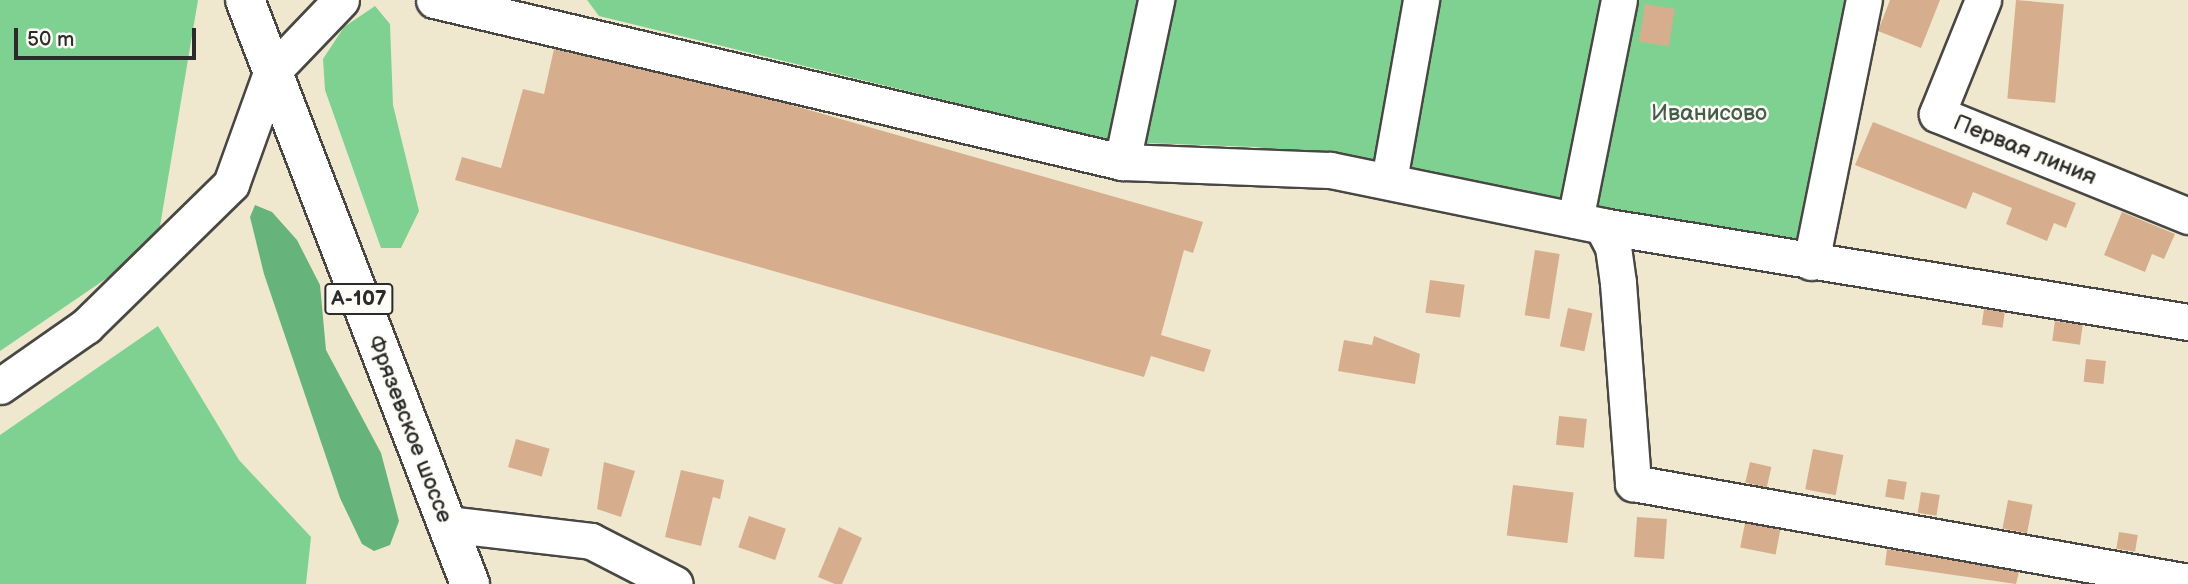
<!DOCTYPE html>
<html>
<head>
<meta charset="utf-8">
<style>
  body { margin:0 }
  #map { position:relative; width:2188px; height:584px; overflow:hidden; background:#efe8ce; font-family:"Balsamiq Sans",sans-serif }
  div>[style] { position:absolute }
  .green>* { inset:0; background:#7fd192 }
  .forest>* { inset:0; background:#67b37c }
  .building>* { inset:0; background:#d6ae8d; transform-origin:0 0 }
  .roads { filter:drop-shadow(2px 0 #484743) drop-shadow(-2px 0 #484743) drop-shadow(0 2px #484743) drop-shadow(0 -2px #484743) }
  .minor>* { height:35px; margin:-17.5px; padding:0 17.5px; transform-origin:17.5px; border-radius:17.5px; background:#fff }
  .highway>* { height:38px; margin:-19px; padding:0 19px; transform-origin:19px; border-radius:19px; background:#fff }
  span { translate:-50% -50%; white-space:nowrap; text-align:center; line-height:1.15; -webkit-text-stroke:5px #fdfcf7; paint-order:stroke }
  .shield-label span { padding:2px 5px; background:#fdfcf7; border:2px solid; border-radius:5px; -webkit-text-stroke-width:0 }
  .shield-label { font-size:21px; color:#2b2b2b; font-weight:700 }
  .park-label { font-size:23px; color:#445d4a }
  .street-label { font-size:23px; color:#2b2b2b }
  .scale { position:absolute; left:14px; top:28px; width:182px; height:32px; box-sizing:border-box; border:4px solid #2b2b2b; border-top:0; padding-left:9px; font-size:21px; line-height:24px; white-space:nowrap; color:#2b2b2b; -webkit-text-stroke:5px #fdfcf7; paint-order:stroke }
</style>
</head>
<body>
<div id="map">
  <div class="green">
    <div style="clip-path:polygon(0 0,198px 0,157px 244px,0 351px)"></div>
    <div style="clip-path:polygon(587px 0,1848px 0,1800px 244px,1402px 168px,1256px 147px,1117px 142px,599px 16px)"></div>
    <div style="clip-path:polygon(375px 6px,390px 24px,393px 105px,419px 211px,401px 248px,381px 248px,325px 90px,323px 59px,344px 27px)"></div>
    <div style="clip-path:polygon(158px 326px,239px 460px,311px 537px,306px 584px,0 584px,0 435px)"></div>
  </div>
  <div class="forest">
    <div style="clip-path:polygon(255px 205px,272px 212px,297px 240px,320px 285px,326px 350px,381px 453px,399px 521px,390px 545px,374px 551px,362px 544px,340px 498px,264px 274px,250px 217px)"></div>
  </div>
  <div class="building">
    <div style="clip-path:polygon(1890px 0,1940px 0,1921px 48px,1878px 31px)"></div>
    <div style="left:2016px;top:0;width:48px;height:99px;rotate:5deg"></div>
    <div style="left:1645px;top:4px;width:30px;height:38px;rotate:9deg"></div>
    <div style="clip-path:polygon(554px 49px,788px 104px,1203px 222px,1193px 253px,1184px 250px,1161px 335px,1211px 350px,1204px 372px,1151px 356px,1144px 377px,455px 180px,462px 157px,501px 168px,523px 89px,544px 94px)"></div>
    <div style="clip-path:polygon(1873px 122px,2076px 203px,2066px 228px,2054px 223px,2047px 241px,2006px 224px,2012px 208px,1973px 192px,1966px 209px,1855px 165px)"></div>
    <div style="clip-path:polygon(2122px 212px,2175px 234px,2164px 259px,2152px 254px,2145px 272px,2104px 255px)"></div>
    <div style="left:1535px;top:250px;width:25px;height:66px;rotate:9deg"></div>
    <div style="left:1430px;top:280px;width:35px;height:33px;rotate:8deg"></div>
    <div style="left:1568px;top:308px;width:25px;height:39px;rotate:12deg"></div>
    <div style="left:1984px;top:309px;width:21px;height:16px;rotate:8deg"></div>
    <div style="left:2055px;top:321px;width:28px;height:20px;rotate:8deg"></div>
    <div style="clip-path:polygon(1374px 336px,1420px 354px,1415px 384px,1338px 371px,1344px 340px,1372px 345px)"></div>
    <div style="left:2086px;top:359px;width:20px;height:23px;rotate:6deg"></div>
    <div style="left:1559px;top:416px;width:28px;height:29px;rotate:6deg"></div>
    <div style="left:516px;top:439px;width:35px;height:29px;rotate:16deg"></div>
    <div style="left:1813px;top:449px;width:31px;height:41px;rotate:11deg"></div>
    <div style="clip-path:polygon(604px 462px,635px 471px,621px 517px,597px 509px)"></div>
    <div style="left:1750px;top:462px;width:22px;height:21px;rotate:13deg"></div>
    <div style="clip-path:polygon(681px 470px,724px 480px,720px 499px,713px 497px,701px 546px,665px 537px)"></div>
    <div style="left:1888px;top:479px;width:19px;height:18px;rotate:9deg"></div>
    <div style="left:1513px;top:485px;width:61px;height:51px;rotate:7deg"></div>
    <div style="left:1921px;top:492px;width:19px;height:21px;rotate:9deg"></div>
    <div style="left:2008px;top:500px;width:25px;height:29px;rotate:11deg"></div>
    <div style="left:749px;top:516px;width:39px;height:33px;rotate:19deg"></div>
    <div style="left:1637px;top:517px;width:30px;height:40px;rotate:4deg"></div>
    <div style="left:1745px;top:523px;width:36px;height:25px;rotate:11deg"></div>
    <div style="clip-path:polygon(839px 527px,862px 538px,842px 584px,835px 584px,818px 577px)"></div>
    <div style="left:2119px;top:532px;width:19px;height:17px;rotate:9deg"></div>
    <div style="clip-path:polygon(1887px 549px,2019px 572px,2016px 584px,1885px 565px)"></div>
  </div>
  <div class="roads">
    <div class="minor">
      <div style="left:434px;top:0;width:707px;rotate:13.25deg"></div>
      <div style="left:1122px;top:162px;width:208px;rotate:2.2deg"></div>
      <div style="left:1330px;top:170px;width:278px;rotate:11.6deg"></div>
      <div style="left:1602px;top:226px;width:594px;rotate:9.3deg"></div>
      <div style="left:1983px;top:0;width:123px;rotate:112deg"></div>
      <div style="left:1937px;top:114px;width:271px;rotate:22.1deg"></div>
      <div style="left:1122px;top:162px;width:166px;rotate:-78.1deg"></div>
      <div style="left:1389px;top:180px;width:183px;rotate:-79.9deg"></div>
      <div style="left:1575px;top:220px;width:224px;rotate:-78.7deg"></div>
      <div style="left:1602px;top:226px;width:24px;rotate:62deg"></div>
      <div style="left:1613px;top:247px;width:36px;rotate:82deg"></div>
      <div style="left:1618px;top:283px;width:201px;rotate:85.7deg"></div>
      <div style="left:1633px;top:483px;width:564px;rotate:10.11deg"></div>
      <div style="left:1811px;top:262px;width:267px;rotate:-78.6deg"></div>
      <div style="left:0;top:386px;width:105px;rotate:-34.9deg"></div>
      <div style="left:86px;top:326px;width:203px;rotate:-44.4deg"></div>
      <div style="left:231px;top:184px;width:118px;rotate:-70.2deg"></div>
      <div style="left:271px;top:73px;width:101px;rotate:-46.2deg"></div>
      <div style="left:447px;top:524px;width:145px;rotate:6.7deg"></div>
      <div style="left:591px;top:541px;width:94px;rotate:27.1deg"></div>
    </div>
    <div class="highway">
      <div style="left:245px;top:0;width:626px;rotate:68.93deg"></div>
    </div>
  </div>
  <div class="shield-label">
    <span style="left:359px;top:299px">А-107</span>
  </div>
  <div class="park-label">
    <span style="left:1709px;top:113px">Иванисово</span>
  </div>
  <div class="street-label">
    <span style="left:2025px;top:150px;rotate:22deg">Первая линия</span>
    <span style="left:410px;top:429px;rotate:69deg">Фрязевское шоссе</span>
  </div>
  <div class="scale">50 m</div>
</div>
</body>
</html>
